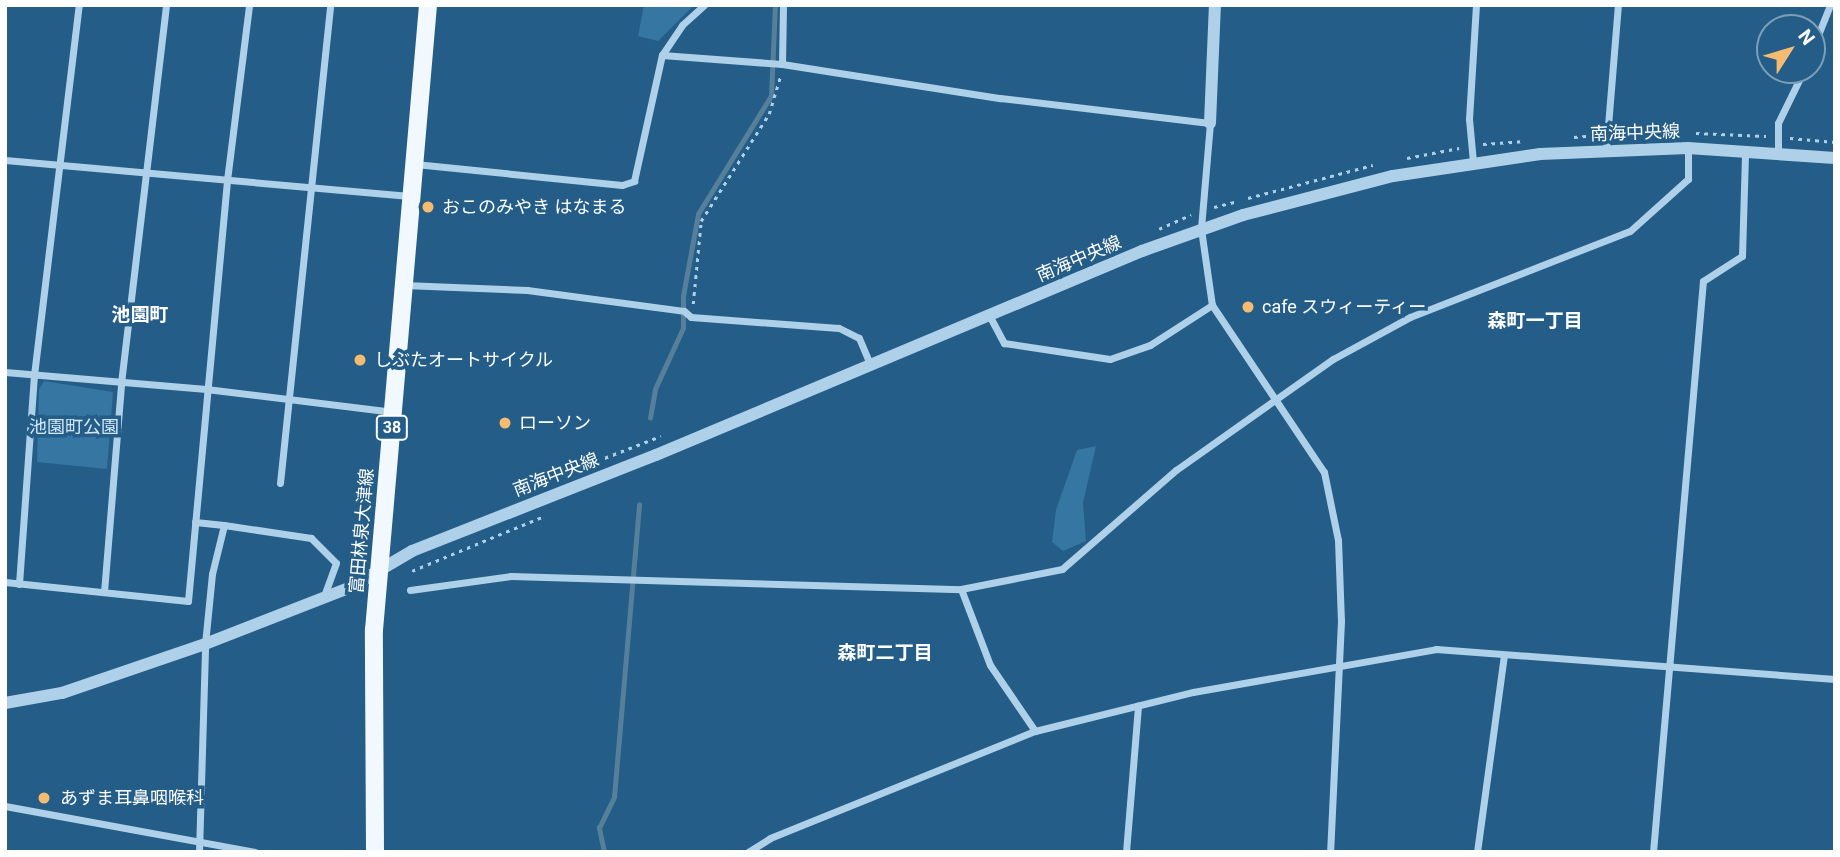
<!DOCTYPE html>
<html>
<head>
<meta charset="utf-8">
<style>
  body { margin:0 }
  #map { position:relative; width:1840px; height:857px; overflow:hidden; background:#245d87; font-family:Roboto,"Noto Sans JP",sans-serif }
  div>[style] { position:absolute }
  .green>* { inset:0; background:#3576a2 }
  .stream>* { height:4.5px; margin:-2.25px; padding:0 2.25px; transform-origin:2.25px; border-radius:2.25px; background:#567f9a }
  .path>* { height:2.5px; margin-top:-1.25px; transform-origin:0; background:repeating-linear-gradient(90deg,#aed1e9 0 3.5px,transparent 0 8.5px) }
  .minor>* { height:7px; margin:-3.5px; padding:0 3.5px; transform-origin:3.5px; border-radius:3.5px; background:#aed1e9 }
  .tertiary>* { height:12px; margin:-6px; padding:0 6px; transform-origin:6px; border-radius:6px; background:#aed1e9 }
  .primary>* { height:18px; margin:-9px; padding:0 9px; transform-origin:9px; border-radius:9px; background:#f1f8fe }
  .dots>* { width:19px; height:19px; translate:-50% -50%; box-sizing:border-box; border:4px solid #245d87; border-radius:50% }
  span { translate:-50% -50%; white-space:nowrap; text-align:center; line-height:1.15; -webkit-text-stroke:7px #245d87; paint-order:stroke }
  .shield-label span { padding:2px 5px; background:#245d87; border:2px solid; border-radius:5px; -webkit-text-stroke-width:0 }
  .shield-label { font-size:16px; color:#fff; font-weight:700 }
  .street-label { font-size:18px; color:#fff }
  .poi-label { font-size:18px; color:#fff }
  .left { translate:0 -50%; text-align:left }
  .park-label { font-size:18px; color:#d2e8f7 }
  .neighbourhood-label { font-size:19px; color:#fff; font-weight:700 }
  .frame { position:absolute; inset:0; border:7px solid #fff; pointer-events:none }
  .north { position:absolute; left:1756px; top:14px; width:70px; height:70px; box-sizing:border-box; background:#245d87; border:2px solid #7c9eb7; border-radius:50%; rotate:53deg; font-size:19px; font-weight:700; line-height:28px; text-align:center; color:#fff }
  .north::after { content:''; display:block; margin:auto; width:24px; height:32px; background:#f4bb71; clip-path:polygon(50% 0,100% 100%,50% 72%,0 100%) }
</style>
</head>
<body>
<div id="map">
  <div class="green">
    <div style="clip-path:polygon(644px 5px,694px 5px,658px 41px,638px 36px)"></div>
    <div style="clip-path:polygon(44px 381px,113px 392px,107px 469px,37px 462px,39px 389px)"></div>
    <div style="clip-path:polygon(1096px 446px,1083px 503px,1086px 541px,1063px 551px,1052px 542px,1056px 510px,1077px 450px)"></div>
  </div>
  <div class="stream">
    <div style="left:650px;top:418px;width:29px;rotate:-80deg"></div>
    <div style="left:655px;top:389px;width:67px;rotate:-65.3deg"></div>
    <div style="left:683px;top:328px;width:32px;rotate:-90deg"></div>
    <div style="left:683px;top:296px;width:83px;rotate:-79.6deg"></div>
    <div style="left:698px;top:214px;width:139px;rotate:-58.3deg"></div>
    <div style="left:771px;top:96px;width:91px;rotate:-87.5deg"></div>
    <div style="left:604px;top:852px;width:25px;rotate:-102deg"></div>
    <div style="left:599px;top:828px;width:34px;rotate:-64deg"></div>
    <div style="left:614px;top:797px;width:293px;rotate:-85.1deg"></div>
  </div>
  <div class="path">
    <div style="left:1696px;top:133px;width:70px;rotate:2.5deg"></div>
    <div style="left:1619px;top:134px;width:39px"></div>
    <div style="left:1574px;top:137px;width:21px;rotate:-5deg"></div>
    <div style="left:1790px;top:138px;width:45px;rotate:5.1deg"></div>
    <div style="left:1483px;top:144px;width:39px;rotate:-4deg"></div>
    <div style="left:1407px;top:158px;width:53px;rotate:-10.9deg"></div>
    <div style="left:1248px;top:198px;width:129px;rotate:-14.8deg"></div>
    <div style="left:1214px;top:207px;width:25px;rotate:-14deg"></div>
    <div style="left:1159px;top:229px;width:35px;rotate:-24deg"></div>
    <div style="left:693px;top:304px;width:83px;rotate:-84.5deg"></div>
    <div style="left:701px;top:221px;width:127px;rotate:-57.6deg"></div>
    <div style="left:769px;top:114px;width:42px;rotate:-73.3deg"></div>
    <div style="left:589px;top:464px;width:77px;rotate:-21.3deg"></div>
    <div style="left:412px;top:571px;width:143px;rotate:-22.6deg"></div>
  </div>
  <div class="minor">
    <div style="left:1812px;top:50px;width:48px;rotate:-68.2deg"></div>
    <div style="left:662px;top:55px;width:120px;rotate:4.3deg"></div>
    <div style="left:782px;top:64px;width:221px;rotate:8.9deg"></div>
    <div style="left:1000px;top:98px;width:211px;rotate:6.8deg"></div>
    <div style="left:1210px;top:123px;width:106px;rotate:94.9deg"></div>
    <div style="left:1201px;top:229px;width:77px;rotate:81.8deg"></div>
    <div style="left:1212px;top:305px;width:201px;rotate:56.2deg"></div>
    <div style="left:1324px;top:472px;width:69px;rotate:78.4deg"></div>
    <div style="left:1338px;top:540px;width:81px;rotate:87.9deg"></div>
    <div style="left:1341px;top:621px;width:231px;rotate:92.7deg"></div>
    <div style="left:782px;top:64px;width:59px;rotate:-89deg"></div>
    <div style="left:1606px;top:150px;width:145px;rotate:-85.3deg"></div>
    <div style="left:1778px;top:153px;width:30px;rotate:-90deg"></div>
    <div style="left:1778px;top:123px;width:59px;rotate:-63.9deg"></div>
    <div style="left:5px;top:160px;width:409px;rotate:5.1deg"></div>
    <div style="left:1473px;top:162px;width:43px;rotate:-95.3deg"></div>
    <div style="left:1469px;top:119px;width:114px;rotate:-86.5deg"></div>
    <div style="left:415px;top:164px;width:208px;rotate:5.8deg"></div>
    <div style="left:622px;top:185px;width:13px;rotate:-18deg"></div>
    <div style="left:634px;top:181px;width:129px;rotate:-77.5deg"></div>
    <div style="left:662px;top:55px;width:36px;rotate:-56deg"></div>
    <div style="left:682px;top:25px;width:30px;rotate:-42deg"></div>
    <div style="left:404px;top:285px;width:123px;rotate:2.3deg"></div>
    <div style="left:527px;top:290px;width:158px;rotate:7.6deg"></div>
    <div style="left:684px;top:311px;width:9px;rotate:41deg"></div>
    <div style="left:691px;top:317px;width:148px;rotate:4.3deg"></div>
    <div style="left:839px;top:328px;width:22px;rotate:27deg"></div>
    <div style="left:859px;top:338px;width:28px;rotate:67deg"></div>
    <div style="left:989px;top:315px;width:32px;rotate:62deg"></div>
    <div style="left:1004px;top:343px;width:107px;rotate:8.6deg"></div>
    <div style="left:1110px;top:359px;width:42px;rotate:-19.3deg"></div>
    <div style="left:1150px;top:345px;width:74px;rotate:-32.8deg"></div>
    <div style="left:5px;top:372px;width:202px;rotate:4.8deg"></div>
    <div style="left:206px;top:389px;width:187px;rotate:7deg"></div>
    <div style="left:280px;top:483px;width:481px;rotate:-84deg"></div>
    <div style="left:195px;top:522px;width:29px;rotate:6deg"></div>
    <div style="left:5px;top:582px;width:184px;rotate:5.9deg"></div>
    <div style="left:188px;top:601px;width:423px;rotate:-84.7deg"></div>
    <div style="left:227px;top:180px;width:176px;rotate:-82.8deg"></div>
    <div style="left:19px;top:584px;width:210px;rotate:-85.9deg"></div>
    <div style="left:34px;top:375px;width:373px;rotate:-83.1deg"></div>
    <div style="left:961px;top:589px;width:81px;rotate:69.1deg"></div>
    <div style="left:990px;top:665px;width:80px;rotate:55.7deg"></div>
    <div style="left:410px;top:590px;width:102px;rotate:-7.9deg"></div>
    <div style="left:511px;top:576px;width:450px;rotate:1.7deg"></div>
    <div style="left:961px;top:589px;width:103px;rotate:-11.2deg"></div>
    <div style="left:1062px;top:569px;width:151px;rotate:-41deg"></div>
    <div style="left:1176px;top:470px;width:192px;rotate:-35.3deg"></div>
    <div style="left:1333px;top:359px;width:88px;rotate:-28.6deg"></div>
    <div style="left:1410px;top:317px;width:236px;rotate:-21.4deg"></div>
    <div style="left:1630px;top:231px;width:78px;rotate:-41.9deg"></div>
    <div style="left:1688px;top:179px;width:31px;rotate:-90deg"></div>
    <div style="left:104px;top:592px;width:210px;rotate:-85.3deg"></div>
    <div style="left:121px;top:383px;width:381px;rotate:-83.2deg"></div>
    <div style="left:5px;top:806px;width:254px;rotate:10.4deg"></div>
    <div style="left:199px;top:852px;width:208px;rotate:-88.3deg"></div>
    <div style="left:205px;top:644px;width:70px;rotate:-84.3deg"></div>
    <div style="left:212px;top:574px;width:50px;rotate:-76.2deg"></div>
    <div style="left:224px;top:525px;width:88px;rotate:8.5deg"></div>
    <div style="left:311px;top:538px;width:35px;rotate:45deg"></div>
    <div style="left:336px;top:563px;width:33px;rotate:110deg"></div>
    <div style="left:748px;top:852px;width:26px;rotate:-32deg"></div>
    <div style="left:770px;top:838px;width:286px;rotate:-22deg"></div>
    <div style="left:1035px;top:731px;width:163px;rotate:-13.9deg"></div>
    <div style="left:1193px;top:692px;width:247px;rotate:-10deg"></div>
    <div style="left:1436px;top:649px;width:400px;rotate:4.3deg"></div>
    <div style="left:1126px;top:852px;width:147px;rotate:-85.3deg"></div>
    <div style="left:1477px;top:852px;width:198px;rotate:-82.2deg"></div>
    <div style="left:1653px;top:852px;width:573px;rotate:-85deg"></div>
    <div style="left:1703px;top:281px;width:46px;rotate:-32.7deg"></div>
    <div style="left:1742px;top:256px;width:104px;rotate:-88.3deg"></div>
  </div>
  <div class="tertiary">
    <div style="left:1210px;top:123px;width:118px;rotate:-87.6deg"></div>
    <div style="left:5px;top:703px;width:58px;rotate:-10deg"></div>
    <div style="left:62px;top:693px;width:151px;rotate:-18.9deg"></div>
    <div style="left:205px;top:644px;width:157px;rotate:-21.3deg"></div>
    <div style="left:351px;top:587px;width:71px;rotate:-30.5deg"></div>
    <div style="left:412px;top:551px;width:262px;rotate:-21.5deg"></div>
    <div style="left:656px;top:455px;width:527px;rotate:-22.77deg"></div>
    <div style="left:1142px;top:251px;width:107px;rotate:-19.6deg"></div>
    <div style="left:1243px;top:215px;width:155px;rotate:-14.6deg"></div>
    <div style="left:1393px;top:176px;width:149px;rotate:-8.5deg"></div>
    <div style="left:1540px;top:154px;width:148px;rotate:-2.3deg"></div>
    <div style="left:1688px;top:148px;width:147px;rotate:3.9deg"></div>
  </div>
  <div class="primary">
    <div style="left:375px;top:852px;width:222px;rotate:-90.3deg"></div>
    <div style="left:374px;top:630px;width:627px;rotate:-85.06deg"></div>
  </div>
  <div class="dots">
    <div style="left:428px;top:207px;background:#f4bb71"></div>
    <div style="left:1248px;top:307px;background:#f4bb71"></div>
    <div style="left:360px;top:360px;background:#f4bb71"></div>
    <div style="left:505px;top:423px;background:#f4bb71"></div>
    <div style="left:44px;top:798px;background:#f4bb71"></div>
  </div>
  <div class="shield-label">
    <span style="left:392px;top:428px">38</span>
  </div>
  <div class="street-label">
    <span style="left:1635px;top:133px;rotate:-2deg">南海中央線</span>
    <span style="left:1079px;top:259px;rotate:-23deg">南海中央線</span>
    <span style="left:556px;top:475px;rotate:-21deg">南海中央線</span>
    <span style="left:362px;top:531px;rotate:-85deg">富田林泉大津線</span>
  </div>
  <div class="poi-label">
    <span class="left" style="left:442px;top:207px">おこのみやき はなまる</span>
    <span class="left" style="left:1262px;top:307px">cafe スウィーティー</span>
    <span class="left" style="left:374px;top:360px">しぶたオートサイクル</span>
    <span class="left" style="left:519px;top:423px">ローソン</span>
    <span class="left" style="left:60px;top:798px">あずま耳鼻咽喉科</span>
  </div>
  <div class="park-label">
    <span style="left:74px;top:427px">池園町公園</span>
  </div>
  <div class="neighbourhood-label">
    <span style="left:140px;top:315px">池園町</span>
    <span style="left:1535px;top:321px">森町一丁目</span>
    <span style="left:885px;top:653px">森町二丁目</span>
  </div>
  <div class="frame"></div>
  <div class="north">N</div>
</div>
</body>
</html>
